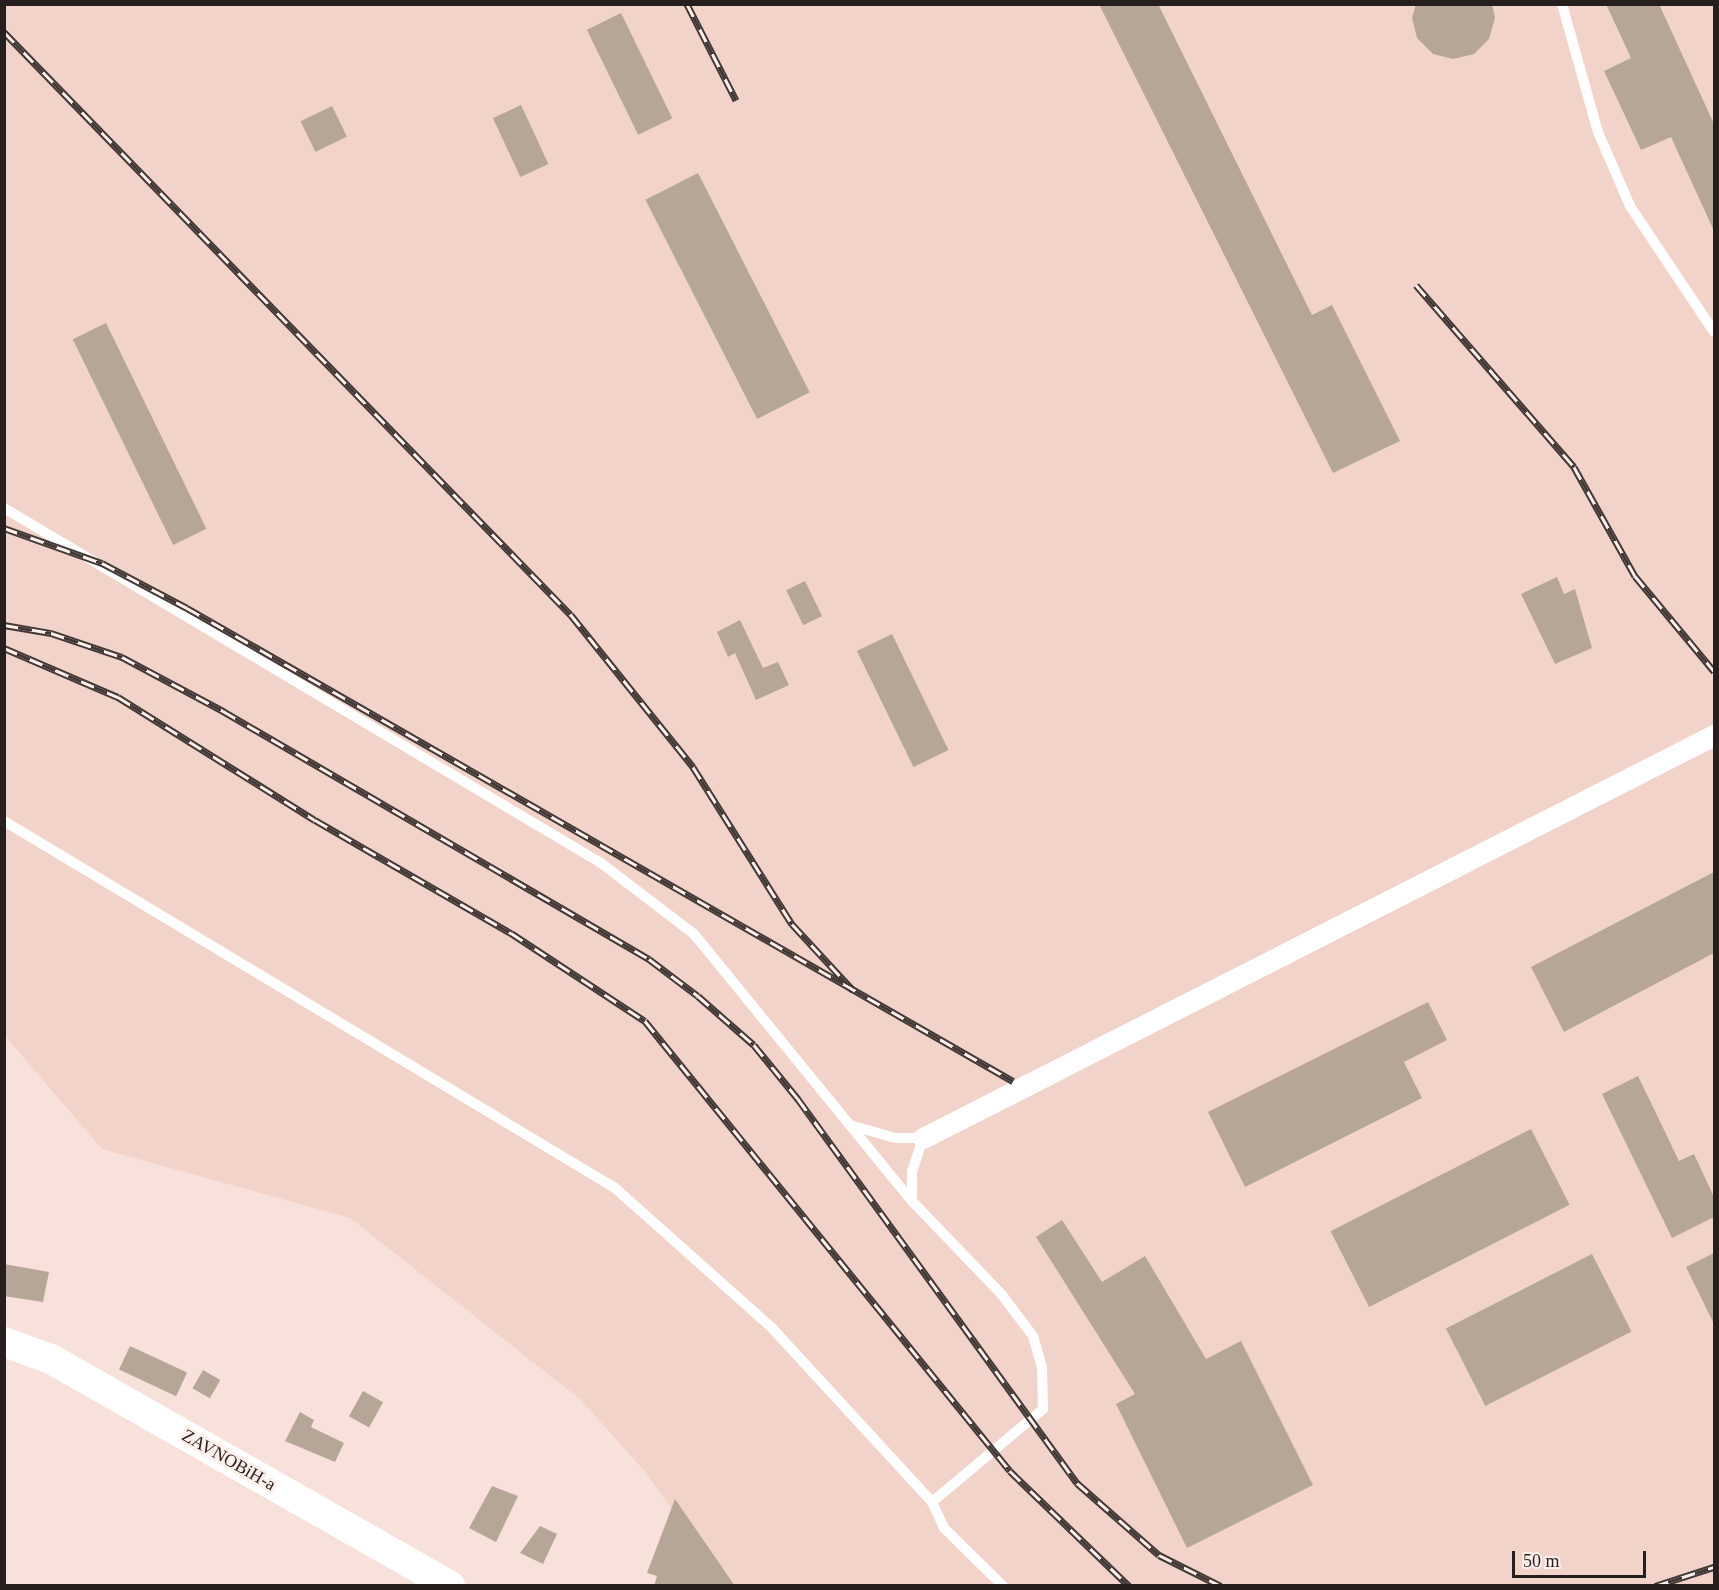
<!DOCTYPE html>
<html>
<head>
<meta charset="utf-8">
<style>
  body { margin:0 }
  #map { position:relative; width:1719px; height:1590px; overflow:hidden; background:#f8e1da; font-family:"Times New Roman",serif }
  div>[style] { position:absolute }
  .built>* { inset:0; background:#f2d3c9 }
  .building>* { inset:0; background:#b5a697; transform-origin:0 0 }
  .service>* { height:10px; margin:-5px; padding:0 5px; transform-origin:5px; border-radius:5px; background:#fff }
  .minor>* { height:21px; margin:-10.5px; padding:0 10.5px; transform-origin:10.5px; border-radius:10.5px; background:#fff }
  .secondary>* { height:30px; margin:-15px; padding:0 15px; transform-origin:15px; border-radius:15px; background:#fff }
  .rail>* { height:7px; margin-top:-3.5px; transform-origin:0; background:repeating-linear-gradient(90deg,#fff0ec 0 14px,#423835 0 28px); box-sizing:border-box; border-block:2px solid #423835 }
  span { translate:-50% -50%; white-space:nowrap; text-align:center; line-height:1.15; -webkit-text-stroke:6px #fff0ec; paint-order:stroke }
  .street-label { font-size:18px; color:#271f1d }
  .frame { position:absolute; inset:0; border:6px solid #271f1d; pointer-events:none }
  .scale { position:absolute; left:1512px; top:1551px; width:134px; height:27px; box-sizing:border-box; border:3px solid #271f1d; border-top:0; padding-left:8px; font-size:18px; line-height:21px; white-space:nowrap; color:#271f1d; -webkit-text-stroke:4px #fff0ec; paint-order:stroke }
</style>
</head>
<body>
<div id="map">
  <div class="built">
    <div style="clip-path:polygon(4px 5px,1714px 5px,1714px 1585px,724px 1585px,647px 1474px,581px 1400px,350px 1218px,102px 1149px,5px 1036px)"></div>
  </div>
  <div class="building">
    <div style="clip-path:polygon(1099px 4px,1158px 4px,1312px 315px,1332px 305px,1400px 441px,1333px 473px)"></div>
    <div style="clip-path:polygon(1416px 4px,1492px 4px,1495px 18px,1489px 39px,1474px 54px,1453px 59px,1433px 54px,1417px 38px,1412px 18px)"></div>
    <div style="clip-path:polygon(1606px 4px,1659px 4px,1714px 124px,1714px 231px,1671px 137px,1641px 150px,1604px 71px,1631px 58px)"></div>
    <div style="left:621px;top:13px;width:117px;height:38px;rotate:64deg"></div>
    <div style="left:521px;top:105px;width:65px;height:31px;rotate:65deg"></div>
    <div style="left:332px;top:106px;width:34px;height:35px;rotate:64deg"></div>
    <div style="left:698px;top:173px;width:246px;height:59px;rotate:63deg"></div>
    <div style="left:106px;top:323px;width:229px;height:37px;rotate:64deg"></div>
    <div style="clip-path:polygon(1557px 577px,1564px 594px,1575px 589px,1592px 648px,1555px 664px,1521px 594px)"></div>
    <div style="left:805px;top:581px;width:39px;height:21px;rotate:64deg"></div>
    <div style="clip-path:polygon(740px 620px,763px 668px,778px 662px,789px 685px,756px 700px,735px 653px,728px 657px,717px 632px)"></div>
    <div style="left:892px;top:634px;width:129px;height:39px;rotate:64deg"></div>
    <div style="clip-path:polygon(1714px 872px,1714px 953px,1564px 1032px,1531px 967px)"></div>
    <div style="clip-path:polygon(1428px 1002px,1447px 1040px,1404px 1062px,1422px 1098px,1245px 1187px,1208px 1112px)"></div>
    <div style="clip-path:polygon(1638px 1076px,1679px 1161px,1694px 1154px,1714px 1197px,1714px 1217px,1672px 1238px,1602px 1094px)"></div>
    <div style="left:1531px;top:1129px;width:85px;height:225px;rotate:63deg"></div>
    <div style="clip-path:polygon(1062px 1220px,1102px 1282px,1145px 1256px,1206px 1359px,1241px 1341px,1313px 1485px,1187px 1548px,1116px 1404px,1135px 1394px,1036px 1237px)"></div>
    <div style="clip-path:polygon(1714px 1253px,1714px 1324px,1686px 1267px)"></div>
    <div style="left:1592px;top:1254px;width:87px;height:164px;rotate:63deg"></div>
    <div style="clip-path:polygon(4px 1264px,49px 1272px,43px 1302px,4px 1296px)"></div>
    <div style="left:130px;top:1346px;width:63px;height:26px;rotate:25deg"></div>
    <div style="left:203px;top:1370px;width:20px;height:21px;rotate:30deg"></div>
    <div style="left:363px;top:1391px;width:23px;height:29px;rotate:29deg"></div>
    <div style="clip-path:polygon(300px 1412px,314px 1420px,311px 1427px,344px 1443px,335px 1462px,285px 1441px)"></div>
    <div style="clip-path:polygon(492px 1486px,518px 1496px,496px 1542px,469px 1528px)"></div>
    <div style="clip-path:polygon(675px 1499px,735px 1586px,654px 1586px,657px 1576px,647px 1573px)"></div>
    <div style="clip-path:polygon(540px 1526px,557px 1534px,543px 1564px,520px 1553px)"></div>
  </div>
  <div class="service">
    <div style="left:1562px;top:4px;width:133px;rotate:74.3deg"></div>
    <div style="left:1598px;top:132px;width:81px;rotate:66.6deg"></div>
    <div style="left:1630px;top:206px;width:151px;rotate:56.3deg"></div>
    <div style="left:4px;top:508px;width:695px;rotate:30.74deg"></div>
    <div style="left:601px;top:863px;width:117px;rotate:37.4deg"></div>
    <div style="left:694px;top:934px;width:345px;rotate:50.8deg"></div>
    <div style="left:912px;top:1201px;width:130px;rotate:46.2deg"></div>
    <div style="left:1002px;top:1295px;width:51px;rotate:52.9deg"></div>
    <div style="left:1033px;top:1336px;width:32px;rotate:74deg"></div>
    <div style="left:1042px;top:1367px;width:42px;rotate:88.6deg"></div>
    <div style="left:1043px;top:1409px;width:145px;rotate:140deg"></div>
    <div style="left:4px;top:821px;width:713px;rotate:30.99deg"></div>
    <div style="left:615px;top:1188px;width:210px;rotate:41.7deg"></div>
    <div style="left:772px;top:1328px;width:236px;rotate:47.4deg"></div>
    <div style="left:932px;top:1502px;width:29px;rotate:65deg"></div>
    <div style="left:944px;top:1528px;width:83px;rotate:44.5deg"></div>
    <div style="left:850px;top:1125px;width:47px;rotate:16.1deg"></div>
    <div style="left:895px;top:1138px;width:28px"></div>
    <div style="left:923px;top:1138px;width:35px;rotate:108deg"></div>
    <div style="left:912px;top:1171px;width:30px;rotate:90deg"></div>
  </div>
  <div class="minor">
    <div style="left:923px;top:1138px;width:888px;rotate:-27deg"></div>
  </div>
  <div class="secondary">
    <div style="left:4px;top:1342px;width:50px;rotate:19.9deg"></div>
    <div style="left:51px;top:1359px;width:459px;rotate:29.6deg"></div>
  </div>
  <div class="rail">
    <div style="left:687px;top:4px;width:108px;rotate:63deg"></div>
    <div style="left:4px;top:32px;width:813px;rotate:45.8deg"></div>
    <div style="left:571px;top:615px;width:195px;rotate:51.2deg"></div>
    <div style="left:693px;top:767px;width:186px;rotate:57.8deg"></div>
    <div style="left:792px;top:924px;width:90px;rotate:47.3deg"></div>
    <div style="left:1416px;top:285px;width:241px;rotate:49deg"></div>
    <div style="left:1574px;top:467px;width:125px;rotate:60.8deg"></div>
    <div style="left:1635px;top:576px;width:124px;rotate:50.3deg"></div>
    <div style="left:4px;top:528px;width:104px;rotate:19.7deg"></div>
    <div style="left:102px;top:563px;width:96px;rotate:27.9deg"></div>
    <div style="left:187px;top:608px;width:952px;rotate:29.8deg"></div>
    <div style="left:4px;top:625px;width:48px;rotate:9.7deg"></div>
    <div style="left:51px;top:633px;width:75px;rotate:18.7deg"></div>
    <div style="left:122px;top:657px;width:115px;rotate:28.1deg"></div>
    <div style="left:223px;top:711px;width:493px;rotate:30.2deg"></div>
    <div style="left:649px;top:959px;width:61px;rotate:37.1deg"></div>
    <div style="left:698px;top:996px;width:74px;rotate:41.2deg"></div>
    <div style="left:754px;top:1045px;width:70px;rotate:50.8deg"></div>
    <div style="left:798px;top:1099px;width:475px;rotate:54deg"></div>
    <div style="left:1077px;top:1483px;width:109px;rotate:41.3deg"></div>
    <div style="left:1159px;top:1555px;width:69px;rotate:26.6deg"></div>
    <div style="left:4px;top:648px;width:124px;rotate:23.3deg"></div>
    <div style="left:118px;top:697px;width:232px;rotate:32deg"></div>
    <div style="left:315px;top:820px;width:226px;rotate:30deg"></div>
    <div style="left:511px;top:933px;width:160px;rotate:33.3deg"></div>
    <div style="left:645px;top:1021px;width:579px;rotate:50.95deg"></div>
    <div style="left:1010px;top:1471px;width:165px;rotate:44deg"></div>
    <div style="left:1655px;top:1586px;width:62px;rotate:-17.9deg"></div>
  </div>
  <div class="street-label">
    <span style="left:229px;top:1460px;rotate:30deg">ZAVNOBiH-a</span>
  </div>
  <div class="frame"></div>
  <div class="scale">50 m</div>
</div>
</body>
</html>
